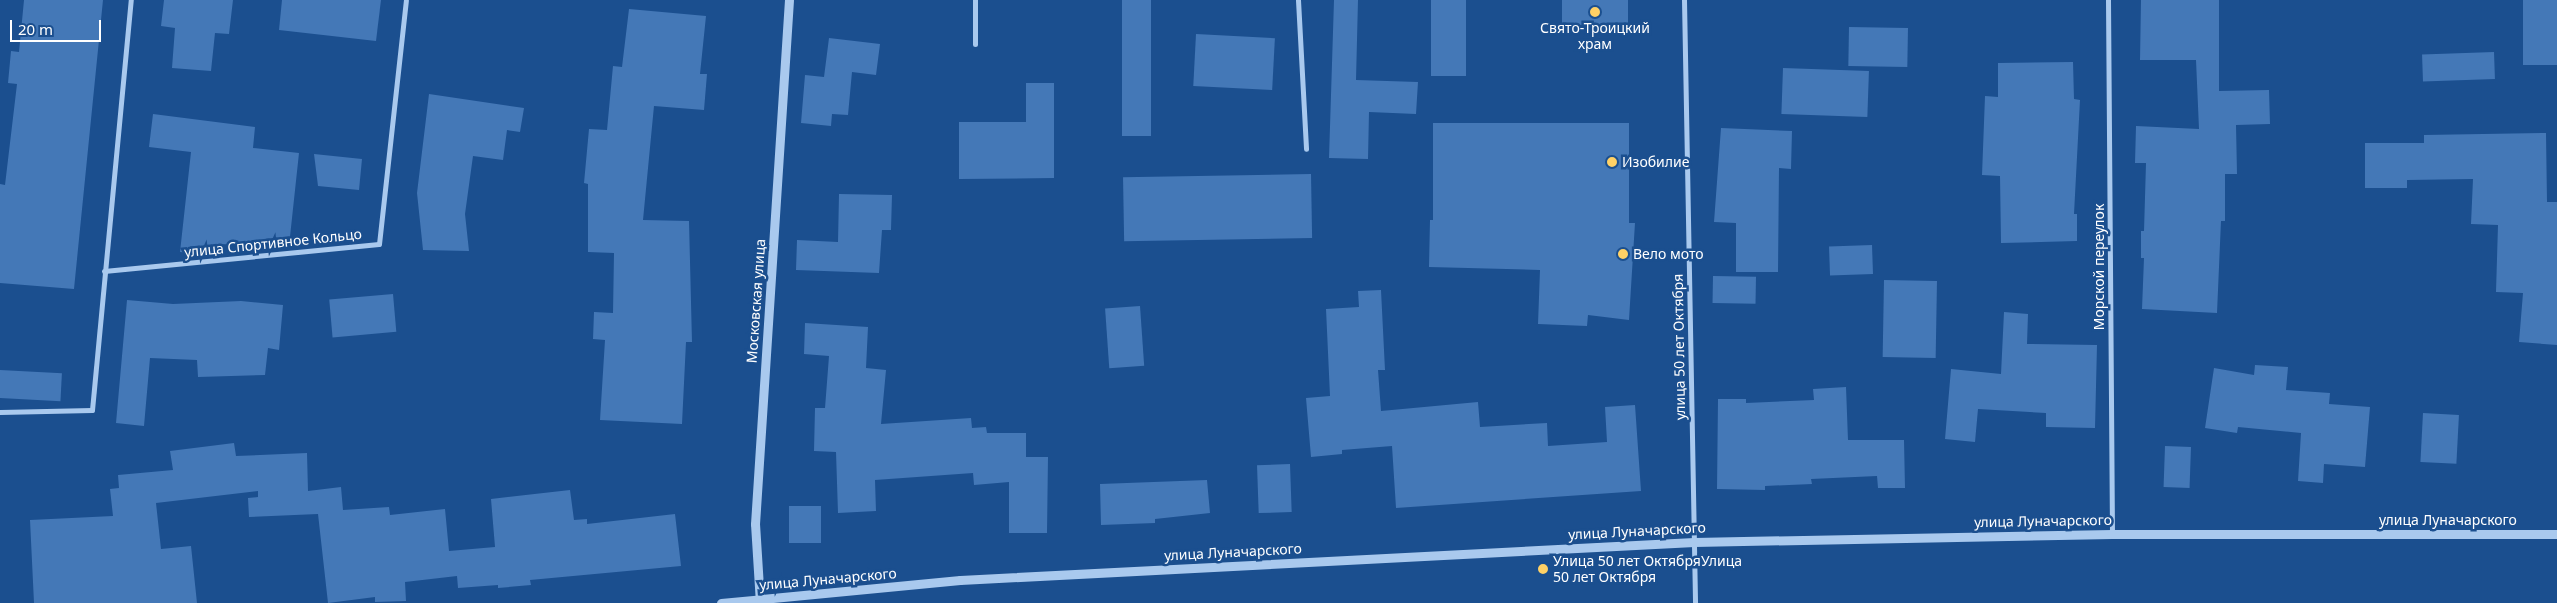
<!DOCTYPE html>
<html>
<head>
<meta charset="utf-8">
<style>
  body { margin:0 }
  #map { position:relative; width:2557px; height:603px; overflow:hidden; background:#1b4f8f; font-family:"Noto Sans",sans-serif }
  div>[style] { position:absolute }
  .building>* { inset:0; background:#4478b7; transform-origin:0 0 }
  .minor>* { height:5px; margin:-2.5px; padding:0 2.5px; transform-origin:2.5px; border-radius:2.5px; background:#a9c9ee }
  .tertiary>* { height:9px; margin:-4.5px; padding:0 4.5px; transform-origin:4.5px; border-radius:4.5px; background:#a9c9ee }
  .dots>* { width:14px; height:14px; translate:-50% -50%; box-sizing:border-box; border:2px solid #1b4f8f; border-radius:50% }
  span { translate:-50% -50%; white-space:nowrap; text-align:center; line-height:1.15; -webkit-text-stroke:5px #1b4f8f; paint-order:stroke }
  .poi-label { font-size:14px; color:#fff }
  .left { translate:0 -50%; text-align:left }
  .street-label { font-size:14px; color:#fff }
  .scale { position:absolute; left:10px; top:20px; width:91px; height:22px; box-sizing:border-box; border:2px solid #fff; border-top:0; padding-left:6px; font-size:15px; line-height:18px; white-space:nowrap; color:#fff; -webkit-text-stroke:4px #1b4f8f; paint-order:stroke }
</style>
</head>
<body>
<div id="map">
  <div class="building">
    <div style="clip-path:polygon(24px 0,103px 0,74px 289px,0 283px,0 184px,5px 185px,17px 84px,8px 83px,11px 51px,19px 52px)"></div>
    <div style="clip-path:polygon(164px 0,233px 0,229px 34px,215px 33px,211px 71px,172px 68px,175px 28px,161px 26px)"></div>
    <div style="clip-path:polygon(282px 0,381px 0,376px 41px,279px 30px)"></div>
    <div style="left:1122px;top:0;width:29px;height:136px"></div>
    <div style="clip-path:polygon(1334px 0,1358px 0,1356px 80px,1418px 82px,1416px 114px,1369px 112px,1368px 159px,1329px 158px)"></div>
    <div style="left:1431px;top:0;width:35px;height:76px"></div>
    <div style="left:1562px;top:0;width:66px;height:25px"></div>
    <div style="clip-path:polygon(2141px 0,2219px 0,2219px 91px,2269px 90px,2270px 124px,2236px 125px,2237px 174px,2225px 174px,2225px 221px,2221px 221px,2217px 313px,2142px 309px,2144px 258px,2141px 258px,2141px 231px,2144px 231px,2146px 163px,2135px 163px,2136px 126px,2199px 129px,2196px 60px,2140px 60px)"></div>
    <div style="left:2523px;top:0;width:34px;height:65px"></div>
    <div style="clip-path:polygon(629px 9px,706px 16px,700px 74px,707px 74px,704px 110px,654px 106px,643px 220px,689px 221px,692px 342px,686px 342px,682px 424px,600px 420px,605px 340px,593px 339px,594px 312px,613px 313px,614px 253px,588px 252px,588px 184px,584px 183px,589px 129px,607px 130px,613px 66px,622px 67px)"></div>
    <div style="left:1849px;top:27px;width:59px;height:39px;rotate:1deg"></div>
    <div style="left:1196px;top:34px;width:79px;height:52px;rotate:3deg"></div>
    <div style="clip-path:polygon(829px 38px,880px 44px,876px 75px,852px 72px,848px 115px,832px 114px,831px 126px,801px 123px,805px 75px,824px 77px)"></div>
    <div style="left:2494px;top:52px;width:27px;height:72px;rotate:88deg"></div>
    <div style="clip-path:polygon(2073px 62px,2074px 99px,2080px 100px,2074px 214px,2077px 214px,2077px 241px,2001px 243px,2000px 176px,1982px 175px,1985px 96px,1998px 97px,1998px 63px)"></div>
    <div style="left:1783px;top:68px;width:86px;height:46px;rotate:2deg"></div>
    <div style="clip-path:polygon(1026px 83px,1054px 83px,1054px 178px,959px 179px,959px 122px,1026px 122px)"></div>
    <div style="clip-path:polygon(429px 94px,524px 108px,520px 132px,507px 130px,503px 160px,473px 156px,465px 214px,469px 251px,423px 250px,417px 193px)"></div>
    <div style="clip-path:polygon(153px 114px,255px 127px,253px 148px,299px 153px,289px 246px,217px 244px,216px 256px,180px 252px,191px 152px,149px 147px)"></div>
    <div style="clip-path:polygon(1433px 123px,1629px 123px,1629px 223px,1635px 223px,1629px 320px,1588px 315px,1587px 326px,1538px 324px,1540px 270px,1429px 267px,1430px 220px,1433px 220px)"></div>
    <div style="clip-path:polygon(1721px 128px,1792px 131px,1791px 169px,1779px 168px,1778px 272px,1736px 272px,1736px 223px,1714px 222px)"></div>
    <div style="clip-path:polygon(2546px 133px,2547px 202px,2557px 202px,2557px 345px,2519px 342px,2523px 293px,2496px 292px,2498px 225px,2471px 224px,2473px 179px,2407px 180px,2407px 188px,2365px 188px,2365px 143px,2424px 143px,2424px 135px)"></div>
    <div style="clip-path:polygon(314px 154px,362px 159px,359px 190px,318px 186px)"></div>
    <div style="left:1311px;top:174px;width:64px;height:188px;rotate:89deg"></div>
    <div style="clip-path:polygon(839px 194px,892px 195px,891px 230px,882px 230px,879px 273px,796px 270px,797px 240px,838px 242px)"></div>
    <div style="left:1872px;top:245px;width:29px;height:43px;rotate:88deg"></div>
    <div style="left:1713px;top:276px;width:43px;height:27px;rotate:1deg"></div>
    <div style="left:1884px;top:280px;width:53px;height:77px;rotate:1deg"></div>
    <div style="clip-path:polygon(1381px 290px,1385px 370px,1378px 370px,1381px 411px,1478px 402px,1480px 427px,1547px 423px,1548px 446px,1607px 442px,1605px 407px,1635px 405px,1641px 491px,1396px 508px,1392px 446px,1342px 450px,1342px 454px,1311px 457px,1306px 398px,1330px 396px,1326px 309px,1359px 307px,1358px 291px)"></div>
    <div style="left:393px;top:294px;width:38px;height:64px;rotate:85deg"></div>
    <div style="clip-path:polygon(127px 300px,173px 304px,241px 301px,283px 305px,279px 350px,268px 348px,265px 375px,198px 377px,197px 360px,150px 358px,144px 426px,116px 423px)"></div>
    <div style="left:1140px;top:306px;width:60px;height:35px;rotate:86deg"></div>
    <div style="clip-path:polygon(2004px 312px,2028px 314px,2027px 344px,2097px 345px,2095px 428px,2046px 427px,2046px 413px,1978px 409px,1975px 442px,1945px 439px,1951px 369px,2001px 374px)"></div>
    <div style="clip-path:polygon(805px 323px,868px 327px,866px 368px,886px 370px,881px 424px,971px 418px,972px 428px,986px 427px,987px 433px,1026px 433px,1026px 457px,1048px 457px,1047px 533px,1009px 533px,1009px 482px,974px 485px,973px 473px,875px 480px,876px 511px,838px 513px,836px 452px,814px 451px,815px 408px,825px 408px,829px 356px,804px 354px)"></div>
    <div style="clip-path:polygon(2255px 365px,2288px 367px,2286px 390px,2330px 393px,2329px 404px,2370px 407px,2365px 467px,2324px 464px,2323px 483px,2298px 481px,2301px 433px,2238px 427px,2237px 433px,2205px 428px,2214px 368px,2254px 375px)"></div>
    <div style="left:0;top:370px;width:62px;height:28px;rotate:3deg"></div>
    <div style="clip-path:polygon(1846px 387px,1848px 440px,1904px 440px,1905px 488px,1878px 488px,1877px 476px,1811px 479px,1812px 484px,1765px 486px,1765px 490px,1717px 489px,1718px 399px,1746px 399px,1746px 403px,1814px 400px,1813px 389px)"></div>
    <div style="left:2423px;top:413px;width:36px;height:49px;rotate:3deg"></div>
    <div style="clip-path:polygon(234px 443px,236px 456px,307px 453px,308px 491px,341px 487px,343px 510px,389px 507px,390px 515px,445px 509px,449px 551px,495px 547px,491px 499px,570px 490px,574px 520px,587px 519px,587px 524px,675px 514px,681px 566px,530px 580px,531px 585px,498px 588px,498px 585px,458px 588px,457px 576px,405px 582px,406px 601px,375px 602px,375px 597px,328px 603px,318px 514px,249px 517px,248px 498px,258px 497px,258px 491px,156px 503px,161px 549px,191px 546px,197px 603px,34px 603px,30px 520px,113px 516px,110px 489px,119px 488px,118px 475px,173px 470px,170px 451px)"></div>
    <div style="left:2165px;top:446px;width:26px;height:41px;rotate:2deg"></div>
    <div style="left:1290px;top:464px;width:48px;height:33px;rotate:88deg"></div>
    <div style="clip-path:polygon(1207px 480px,1210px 513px,1155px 519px,1155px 523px,1101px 525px,1100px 484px)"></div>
    <div style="left:789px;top:506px;width:32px;height:37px"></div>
  </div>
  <div class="minor">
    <div style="left:1298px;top:0;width:149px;rotate:86.9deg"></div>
    <div style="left:1684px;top:0;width:603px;rotate:88.95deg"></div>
    <div style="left:2108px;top:0;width:534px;rotate:89.57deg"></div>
    <div style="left:975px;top:44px;width:44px;rotate:-90deg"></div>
    <div style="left:104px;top:271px;width:276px;rotate:-5.6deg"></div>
    <div style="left:379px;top:244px;width:245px;rotate:-83.7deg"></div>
    <div style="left:0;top:412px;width:92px;rotate:-1.2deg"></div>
    <div style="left:92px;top:410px;width:412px;rotate:-84.6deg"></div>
  </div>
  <div class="tertiary">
    <div style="left:721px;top:603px;width:240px;rotate:-5.5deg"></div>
    <div style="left:960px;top:580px;width:735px;rotate:-2.96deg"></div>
    <div style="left:1694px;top:542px;width:418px;rotate:-1.1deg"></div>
    <div style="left:2112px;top:534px;width:445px"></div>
    <div style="left:760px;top:603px;width:79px;rotate:-93.6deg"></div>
    <div style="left:755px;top:524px;width:525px;rotate:-86.29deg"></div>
  </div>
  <div class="dots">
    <div style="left:1595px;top:12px;background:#ffd166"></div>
    <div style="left:1612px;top:162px;background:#ffd166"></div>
    <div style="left:1623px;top:254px;background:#ffd166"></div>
    <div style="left:1543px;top:569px;background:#ffd166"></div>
  </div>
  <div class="poi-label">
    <span style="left:1595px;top:36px">Свято-Троицкий<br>храм</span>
    <span class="left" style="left:1622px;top:162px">Изобилие</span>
    <span class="left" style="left:1633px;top:254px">Вело мото</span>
    <span class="left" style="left:1553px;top:569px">Улица 50 лет ОктябряУлица<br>50 лет Октября</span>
  </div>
  <div class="street-label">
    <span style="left:273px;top:243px;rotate:-6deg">улица Спортивное Кольцо</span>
    <span style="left:2099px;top:267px;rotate:-90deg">Морской переулок</span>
    <span style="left:756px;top:301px;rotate:-86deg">Московская улица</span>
    <span style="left:1679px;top:347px;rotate:-91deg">улица 50 лет Октября</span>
    <span style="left:2448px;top:520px">улица Луначарского</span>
    <span style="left:2043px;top:521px;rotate:-1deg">улица Луначарского</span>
    <span style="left:1637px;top:531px;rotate:-3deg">улица Луначарского</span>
    <span style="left:1233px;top:552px;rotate:-3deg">улица Луначарского</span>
    <span style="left:828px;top:579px;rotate:-5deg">улица Луначарского</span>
  </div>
  <div class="scale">20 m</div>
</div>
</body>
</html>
